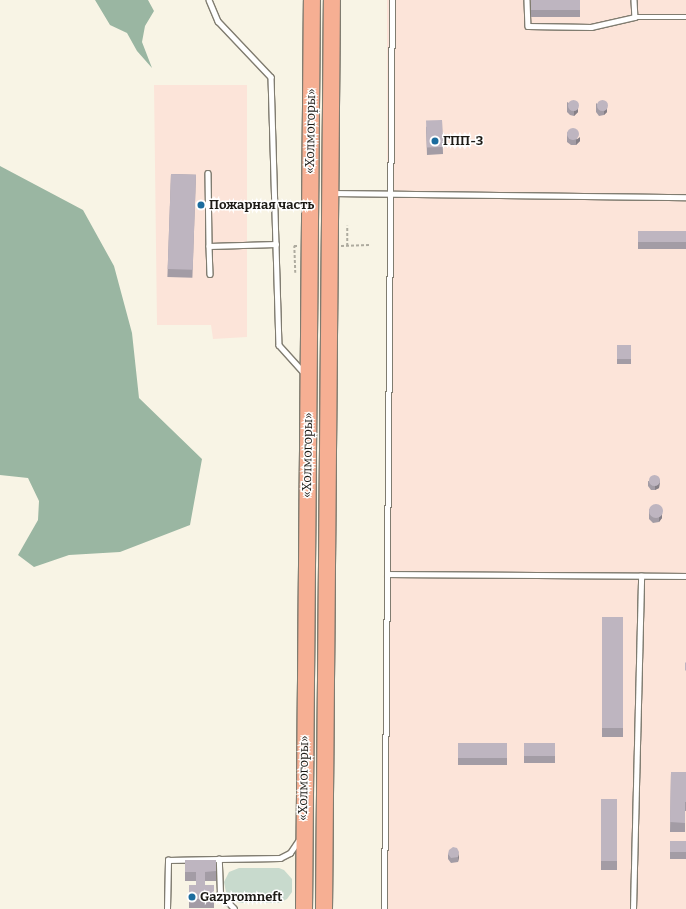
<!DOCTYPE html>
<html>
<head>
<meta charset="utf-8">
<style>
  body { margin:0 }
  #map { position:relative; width:686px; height:909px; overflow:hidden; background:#f8f4e5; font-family:Bitter,serif }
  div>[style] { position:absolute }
  .industrial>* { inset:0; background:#fce4d9; transform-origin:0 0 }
  .green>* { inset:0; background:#c8dacd }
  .forest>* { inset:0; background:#9ab6a2 }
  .path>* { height:1.5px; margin-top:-0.75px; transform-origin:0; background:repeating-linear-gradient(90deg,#aeab9f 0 3px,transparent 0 5px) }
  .roads { filter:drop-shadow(1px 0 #807c70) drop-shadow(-1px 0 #807c70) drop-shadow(0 1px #807c70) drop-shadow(0 -1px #807c70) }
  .service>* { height:4.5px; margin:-2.25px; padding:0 2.25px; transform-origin:2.25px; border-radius:2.25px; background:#fff }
  .trunk>* { height:16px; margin:-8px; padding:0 8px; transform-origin:8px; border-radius:8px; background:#f6af93 }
  .wall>* { inset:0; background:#a39ca5; transform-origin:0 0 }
  .shaded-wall>* { inset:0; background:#857f86 }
  .building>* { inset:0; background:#beb5c0; transform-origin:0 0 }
  .round { border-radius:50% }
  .dots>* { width:11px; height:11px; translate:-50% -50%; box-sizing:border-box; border:2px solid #fff; border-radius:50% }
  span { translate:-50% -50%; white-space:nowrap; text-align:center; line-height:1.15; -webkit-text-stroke:3px #fff; paint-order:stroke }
  .street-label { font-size:13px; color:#1d1b16 }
  .poi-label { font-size:13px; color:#1d1b16; font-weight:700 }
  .left { translate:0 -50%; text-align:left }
</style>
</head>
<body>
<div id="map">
  <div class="industrial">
    <div style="left:387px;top:0;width:299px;height:909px"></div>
    <div style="clip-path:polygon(154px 85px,247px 85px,247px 337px,213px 339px,211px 325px,157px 325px)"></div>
  </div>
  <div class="green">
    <div style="clip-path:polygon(239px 868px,279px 868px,284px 870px,292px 879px,292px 892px,287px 899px,279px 903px,240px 903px,235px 901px,226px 892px,224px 882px,229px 872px)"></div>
  </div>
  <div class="forest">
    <div style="clip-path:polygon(95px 0,148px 0,154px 11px,145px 26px,142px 42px,152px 68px,137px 51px,127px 33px,110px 25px)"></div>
    <div style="clip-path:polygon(0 166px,83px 210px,114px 266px,132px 333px,139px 398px,202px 459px,190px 525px,120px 552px,69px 555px,34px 567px,18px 555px,38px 520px,39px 501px,28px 478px,0 475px)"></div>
  </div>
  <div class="path">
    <div style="left:341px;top:246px;width:28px;rotate:-2deg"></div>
    <div style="left:347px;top:246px;width:20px;rotate:-90deg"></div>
    <div style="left:295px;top:273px;width:27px;rotate:-92deg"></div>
    <div style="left:294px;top:246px;width:5px"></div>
  </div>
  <div class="roads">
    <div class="service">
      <div style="left:209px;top:0;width:23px;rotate:67deg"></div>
      <div style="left:218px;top:21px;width:77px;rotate:46.6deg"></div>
      <div style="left:271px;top:77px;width:268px;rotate:88.3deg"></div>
      <div style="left:279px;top:345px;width:38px;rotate:48deg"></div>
      <div style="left:527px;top:0;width:26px;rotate:88deg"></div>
      <div style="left:528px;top:26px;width:63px;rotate:0.9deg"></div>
      <div style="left:591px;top:27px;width:45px;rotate:-12.8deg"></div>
      <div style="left:635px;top:17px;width:51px"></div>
      <div style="left:634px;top:0;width:17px;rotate:87deg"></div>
      <div style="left:208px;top:173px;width:73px;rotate:89.2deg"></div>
      <div style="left:209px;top:246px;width:67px;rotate:-1.7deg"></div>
      <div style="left:334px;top:193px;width:352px;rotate:0.7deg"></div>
      <div style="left:209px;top:246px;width:28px;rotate:88deg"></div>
      <div style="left:387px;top:574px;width:299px;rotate:0.4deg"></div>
      <div style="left:167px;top:909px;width:49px;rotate:-88.8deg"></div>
      <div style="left:168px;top:860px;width:51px;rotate:-1.1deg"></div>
      <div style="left:234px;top:909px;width:21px;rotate:-133deg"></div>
      <div style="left:220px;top:894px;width:35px;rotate:-92deg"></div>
      <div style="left:219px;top:859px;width:61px;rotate:-0.9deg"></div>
      <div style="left:280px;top:858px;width:11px;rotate:-27deg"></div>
      <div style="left:290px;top:853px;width:14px;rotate:-56deg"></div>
      <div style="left:384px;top:909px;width:909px;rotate:-89.5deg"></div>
      <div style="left:633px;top:909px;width:333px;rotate:-88.6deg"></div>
    </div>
    <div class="trunk">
      <div style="left:304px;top:909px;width:909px;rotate:-89.5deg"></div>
      <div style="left:324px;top:909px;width:909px;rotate:-89.5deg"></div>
    </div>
  </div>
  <div class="wall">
    <div style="left:531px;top:0;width:49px;height:17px"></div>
    <div style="clip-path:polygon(567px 102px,578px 108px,578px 112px,574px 116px,570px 115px,567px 112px)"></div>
    <div style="clip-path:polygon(596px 103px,607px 112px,604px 115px,599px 116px,596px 112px)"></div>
    <div style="clip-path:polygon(442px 120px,443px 154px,427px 155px,426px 127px)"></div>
    <div style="clip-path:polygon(567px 132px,580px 141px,576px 145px,571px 145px,567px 142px)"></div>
    <div style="left:171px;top:174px;width:25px;height:103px;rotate:2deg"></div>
    <div style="left:638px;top:231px;width:48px;height:18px"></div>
    <div style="left:617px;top:345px;width:14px;height:19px"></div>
    <div style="clip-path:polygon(648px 481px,660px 483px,659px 488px,655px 490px,651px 490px,648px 486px)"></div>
    <div style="clip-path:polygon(649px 509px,662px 518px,659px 522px,653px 523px,649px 519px)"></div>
    <div style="left:602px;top:617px;width:21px;height:120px"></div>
    <div style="left:507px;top:743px;width:22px;height:49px;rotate:90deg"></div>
    <div style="left:524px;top:743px;width:31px;height:20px"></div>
    <div style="clip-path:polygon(671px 772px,686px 772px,686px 811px,685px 811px,685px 832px,670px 832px)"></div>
    <div style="left:601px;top:799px;width:16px;height:71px"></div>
    <div style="left:670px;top:841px;width:16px;height:18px"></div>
    <div style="clip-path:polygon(448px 854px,459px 857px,458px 862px,451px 863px,448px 859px)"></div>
    <div style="clip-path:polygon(185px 860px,216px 860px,216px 881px,205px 881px,205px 885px,214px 885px,214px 908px,189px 908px,189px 885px,196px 885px,196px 881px,185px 881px)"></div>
  </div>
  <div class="shaded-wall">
    <div style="clip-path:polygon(578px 104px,578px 112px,574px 116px,574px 111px)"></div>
    <div style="clip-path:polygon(607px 107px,607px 112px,604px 115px,604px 111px)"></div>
    <div style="clip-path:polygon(580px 137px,580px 141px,576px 145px,576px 140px)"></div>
    <div style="clip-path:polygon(660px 479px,659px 488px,655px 490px,655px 486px)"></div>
    <div style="clip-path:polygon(662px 513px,662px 518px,659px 522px,659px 517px)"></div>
    <div style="clip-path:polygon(459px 852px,459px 857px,458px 862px,458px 857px)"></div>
  </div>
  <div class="building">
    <div style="left:531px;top:0;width:49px;height:10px"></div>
    <div class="round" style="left:567.5px;top:99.5px;width:11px;height:11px"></div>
    <div class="round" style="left:596.5px;top:99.5px;width:11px;height:11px"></div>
    <div style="left:442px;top:120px;width:27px;height:16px;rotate:88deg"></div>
    <div class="round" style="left:567px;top:128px;width:12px;height:12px"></div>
    <div style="left:171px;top:174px;width:25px;height:95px;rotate:2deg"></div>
    <div style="left:638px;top:231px;width:48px;height:11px"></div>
    <div style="left:617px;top:345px;width:14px;height:14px"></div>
    <div class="round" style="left:648.5px;top:474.5px;width:11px;height:11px"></div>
    <div class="round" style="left:649px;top:504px;width:14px;height:14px"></div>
    <div style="left:602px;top:617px;width:21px;height:111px"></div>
    <div style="clip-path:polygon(686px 662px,686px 671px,685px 670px,685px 663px)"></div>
    <div style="left:507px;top:743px;width:15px;height:49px;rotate:90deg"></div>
    <div style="left:524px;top:743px;width:31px;height:13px"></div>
    <div style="clip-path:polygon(671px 772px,686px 772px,686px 802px,685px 802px,685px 823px,670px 822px)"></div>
    <div style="left:601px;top:799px;width:16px;height:62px"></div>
    <div style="left:670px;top:841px;width:16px;height:11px"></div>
    <div style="clip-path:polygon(453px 847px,457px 848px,459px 852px,458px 857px,451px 858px,448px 854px,449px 850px)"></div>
    <div style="clip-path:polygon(185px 860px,216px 860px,216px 871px,205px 872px,205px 885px,214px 885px,214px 899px,189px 899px,189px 885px,196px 885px,196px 872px,185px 872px)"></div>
  </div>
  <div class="dots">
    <div style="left:435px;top:141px;background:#1b6c9e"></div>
    <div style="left:201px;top:205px;background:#1b6c9e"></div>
    <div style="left:192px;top:897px;background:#1b6c9e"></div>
  </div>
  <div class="street-label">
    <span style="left:311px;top:131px;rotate:-89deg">«Холмогоры»</span>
    <span style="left:308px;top:455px;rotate:-89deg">«Холмогоры»</span>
    <span style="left:304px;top:778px;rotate:-89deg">«Холмогоры»</span>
  </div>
  <div class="poi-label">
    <span class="left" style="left:443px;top:141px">ГПП-3</span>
    <span class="left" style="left:209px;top:205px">Пожарная часть</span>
    <span class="left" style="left:200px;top:897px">Gazpromneft</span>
  </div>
</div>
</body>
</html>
